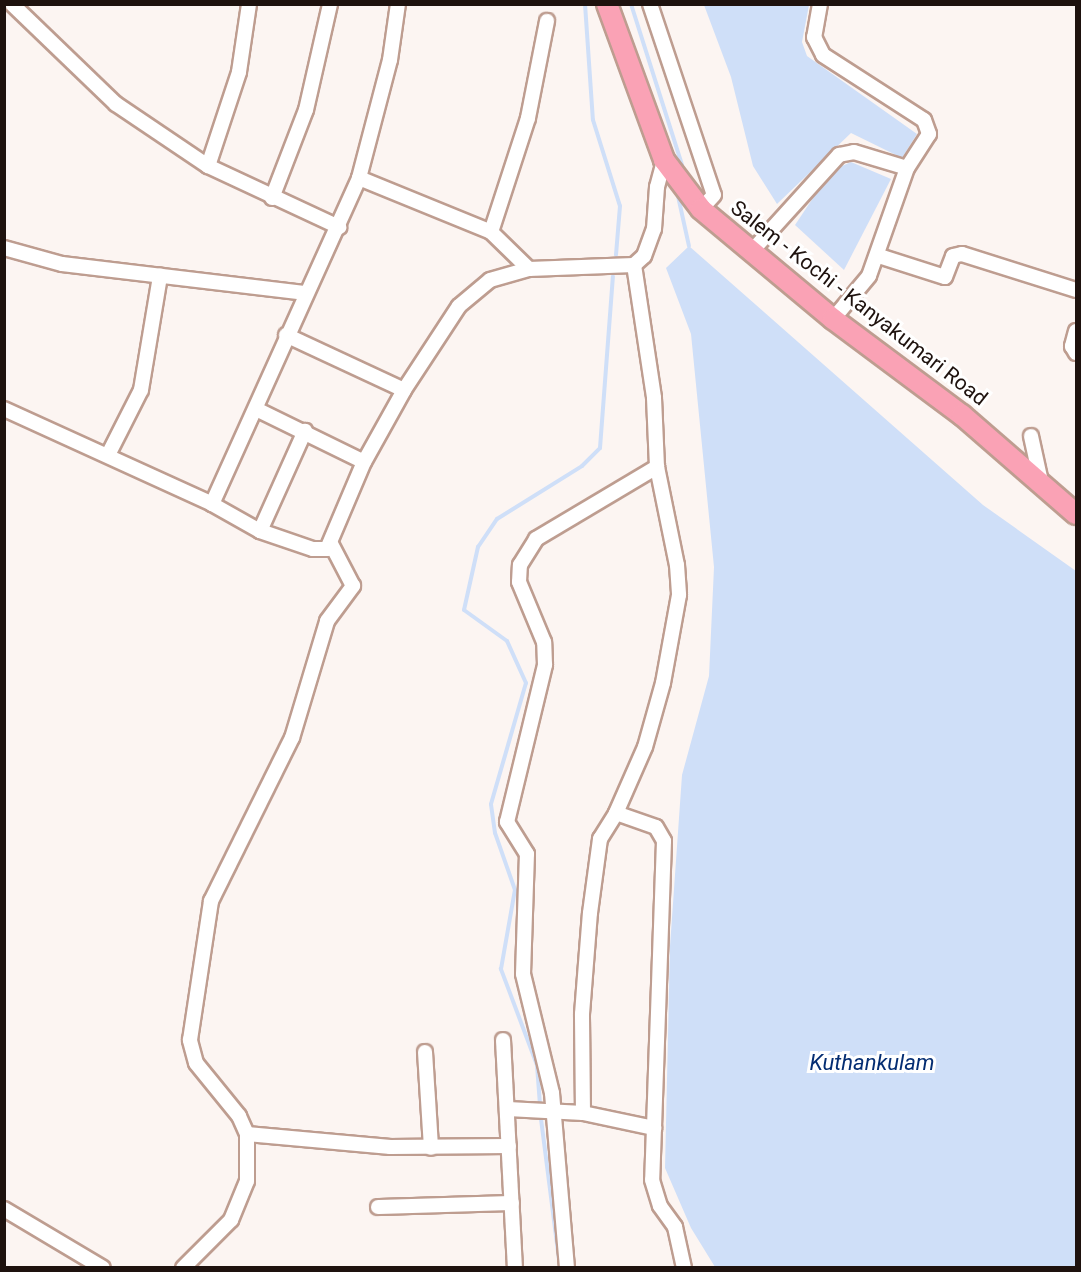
<!DOCTYPE html>
<html>
<head>
<meta charset="utf-8">
<style>
  body { margin:0 }
  #map { position:relative; width:1081px; height:1272px; overflow:hidden; background:#fcf5f2; font-family:Roboto,sans-serif }
  div>[style] { position:absolute }
  .water>* { inset:0; background:#cfdff8 }
  .stream>* { height:4px; margin:-2px; padding:0 2px; transform-origin:2px; border-radius:2px; background:#cfdff8 }
  .roads { filter:drop-shadow(2px 0 #be9d90) drop-shadow(-2px 0 #be9d90) drop-shadow(0 2px #be9d90) drop-shadow(0 -2px #be9d90) }
  .minor>* { height:14px; margin:-7px; padding:0 7px; transform-origin:7px; border-radius:7px; background:#fff }
  .highway>* { height:20px; margin:-10px; padding:0 10px; transform-origin:10px; border-radius:10px; background:#faa2b5 }
  span { translate:-50% -50%; white-space:nowrap; text-align:center; line-height:1.15; -webkit-text-stroke:6px #fff; paint-order:stroke }
  .street-label { font-size:21px; color:#1e120e }
  .water-label { font-size:22px; color:#042d72; font-style:italic }
  .frame { position:absolute; inset:0; border:6px solid #1e120e; pointer-events:none }
</style>
</head>
<body>
<div id="map">
  <div class="water">
    <div style="clip-path:polygon(704px 5px,809px 5px,802px 42px,807px 56px,917px 134px,902px 158px,851px 133px,777px 204px,753px 166px,731px 77px)"></div>
    <div style="clip-path:polygon(851px 162px,891px 179px,844px 270px,795px 225px,831px 171px)"></div>
    <div style="clip-path:polygon(689px 246px,983px 505px,1076px 571px,1076px 1267px,715px 1267px,691px 1228px,665px 1168px,670px 946px,682px 775px,709px 676px,714px 567px,691px 334px,666px 268px)"></div>
  </div>
  <div class="stream">
    <div style="left:585px;top:4px;width:116px;rotate:86.1deg"></div>
    <div style="left:593px;top:120px;width:90px;rotate:72.6deg"></div>
    <div style="left:620px;top:206px;width:49px;rotate:94.7deg"></div>
    <div style="left:631px;top:4px;width:169px;rotate:72.4deg"></div>
    <div style="left:678px;top:196px;width:51px;rotate:77.6deg"></div>
    <div style="left:540px;top:1105px;width:40px;rotate:-94.3deg"></div>
    <div style="left:537px;top:1065px;width:103px;rotate:-110.6deg"></div>
    <div style="left:501px;top:969px;width:80px;rotate:-80deg"></div>
    <div style="left:515px;top:890px;width:60px;rotate:-109.3deg"></div>
    <div style="left:495px;top:833px;width:29px;rotate:-98deg"></div>
    <div style="left:491px;top:804px;width:126px;rotate:-73.9deg"></div>
    <div style="left:526px;top:683px;width:46px;rotate:-114.3deg"></div>
    <div style="left:507px;top:641px;width:53px;rotate:-144.2deg"></div>
    <div style="left:464px;top:610px;width:65px;rotate:-77.5deg"></div>
    <div style="left:478px;top:547px;width:34px;rotate:-56deg"></div>
    <div style="left:497px;top:519px;width:100px;rotate:-31.9deg"></div>
    <div style="left:582px;top:466px;width:25px;rotate:-45deg"></div>
    <div style="left:600px;top:448px;width:172px;rotate:-85.7deg"></div>
    <div style="left:541px;top:1119px;width:150px;rotate:82.7deg"></div>
  </div>
  <div class="roads">
    <div class="minor">
      <div style="left:12px;top:4px;width:144px;rotate:43.9deg"></div>
      <div style="left:116px;top:104px;width:111px;rotate:34deg"></div>
      <div style="left:208px;top:166px;width:145px;rotate:25deg"></div>
      <div style="left:650px;top:4px;width:201px;rotate:71.5deg"></div>
      <div style="left:714px;top:195px;width:19px;rotate:133deg"></div>
      <div style="left:820px;top:4px;width:34px;rotate:100deg"></div>
      <div style="left:814px;top:37px;width:20px;rotate:63deg"></div>
      <div style="left:823px;top:55px;width:120px;rotate:32.8deg"></div>
      <div style="left:924px;top:120px;width:15px;rotate:70deg"></div>
      <div style="left:929px;top:134px;width:40px;rotate:122.9deg"></div>
      <div style="left:907px;top:168px;width:114px;rotate:109.4deg"></div>
      <div style="left:869px;top:276px;width:56px;rotate:129.9deg"></div>
      <div style="left:208px;top:166px;width:99px;rotate:-71.7deg"></div>
      <div style="left:239px;top:72px;width:69px;rotate:-81.6deg"></div>
      <div style="left:359px;top:178px;width:143px;rotate:22.2deg"></div>
      <div style="left:272px;top:198px;width:94px;rotate:-68.9deg"></div>
      <div style="left:306px;top:110px;width:109px;rotate:-77.2deg"></div>
      <div style="left:4px;top:248px;width:60px;rotate:15.4deg"></div>
      <div style="left:62px;top:264px;width:246px;rotate:6.8deg"></div>
      <div style="left:752px;top:251px;width:130px;rotate:-47.8deg"></div>
      <div style="left:839px;top:155px;width:15px;rotate:-11deg"></div>
      <div style="left:854px;top:152px;width:55px;rotate:16.8deg"></div>
      <div style="left:879px;top:256px;width:69px;rotate:17.7deg"></div>
      <div style="left:945px;top:277px;width:22px;rotate:-69deg"></div>
      <div style="left:953px;top:256px;width:9px;rotate:-13deg"></div>
      <div style="left:962px;top:254px;width:120px;rotate:17.5deg"></div>
      <div style="left:634px;top:265px;width:134px;rotate:81.4deg"></div>
      <div style="left:654px;top:398px;width:69px;rotate:87.5deg"></div>
      <div style="left:657px;top:467px;width:100px;rotate:78.5deg"></div>
      <div style="left:677px;top:565px;width:30px;rotate:86deg"></div>
      <div style="left:679px;top:595px;width:89px;rotate:100.3deg"></div>
      <div style="left:663px;top:683px;width:66px;rotate:105.7deg"></div>
      <div style="left:645px;top:747px;width:72px;rotate:113.7deg"></div>
      <div style="left:616px;top:813px;width:42px;rotate:19.3deg"></div>
      <div style="left:656px;top:827px;width:16px;rotate:60deg"></div>
      <div style="left:664px;top:841px;width:339px;rotate:92deg"></div>
      <div style="left:652px;top:1180px;width:27px;rotate:73deg"></div>
      <div style="left:660px;top:1206px;width:26px;rotate:54deg"></div>
      <div style="left:675px;top:1227px;width:42px;rotate:77.6deg"></div>
      <div style="left:529px;top:269px;width:53px;rotate:-135.8deg"></div>
      <div style="left:491px;top:232px;width:120px;rotate:-72deg"></div>
      <div style="left:528px;top:118px;width:99px;rotate:-78.9deg"></div>
      <div style="left:1076px;top:331px;width:16px;rotate:105deg"></div>
      <div style="left:1072px;top:346px;width:8px;rotate:60deg"></div>
      <div style="left:286px;top:335px;width:130px;rotate:25deg"></div>
      <div style="left:4px;top:409px;width:229px;rotate:24.5deg"></div>
      <div style="left:212px;top:504px;width:55px;rotate:29.4deg"></div>
      <div style="left:260px;top:531px;width:56px;rotate:18.8deg"></div>
      <div style="left:313px;top:549px;width:14px"></div>
      <div style="left:327px;top:549px;width:95px;rotate:-67deg"></div>
      <div style="left:364px;top:462px;width:82px;rotate:-60.9deg"></div>
      <div style="left:404px;top:390px;width:100px;rotate:-56.8deg"></div>
      <div style="left:459px;top:306px;width:40px;rotate:-40deg"></div>
      <div style="left:490px;top:280px;width:41px;rotate:-15.8deg"></div>
      <div style="left:529px;top:269px;width:105px;rotate:-2.2deg"></div>
      <div style="left:634px;top:265px;width:13px;rotate:-42deg"></div>
      <div style="left:644px;top:256px;width:29px;rotate:-70deg"></div>
      <div style="left:654px;top:229px;width:42px;rotate:-85.9deg"></div>
      <div style="left:657px;top:187px;width:28px;rotate:-75deg"></div>
      <div style="left:256px;top:409px;width:120px;rotate:26.1deg"></div>
      <div style="left:1031px;top:436px;width:47px;rotate:77.7deg"></div>
      <div style="left:108px;top:455px;width:73px;rotate:-63.1deg"></div>
      <div style="left:141px;top:390px;width:116px;rotate:-80.5deg"></div>
      <div style="left:212px;top:504px;width:358px;rotate:-65.7deg"></div>
      <div style="left:359px;top:178px;width:122px;rotate:-75.3deg"></div>
      <div style="left:390px;top:60px;width:57px;rotate:-81.9deg"></div>
      <div style="left:260px;top:531px;width:110px;rotate:-65.8deg"></div>
      <div style="left:503px;top:1040px;width:228px;rotate:87deg"></div>
      <div style="left:425px;top:1052px;width:96px;rotate:86.4deg"></div>
      <div style="left:508px;top:1109px;width:75px;rotate:3.1deg"></div>
      <div style="left:583px;top:1113px;width:73px;rotate:11.9deg"></div>
      <div style="left:583px;top:1113px;width:99px;rotate:-90.6deg"></div>
      <div style="left:582px;top:1014px;width:101px;rotate:-85.5deg"></div>
      <div style="left:590px;top:913px;width:75px;rotate:-82.3deg"></div>
      <div style="left:600px;top:839px;width:31px;rotate:-58deg"></div>
      <div style="left:247px;top:1134px;width:144px;rotate:5.2deg"></div>
      <div style="left:390px;top:1147px;width:119px;rotate:-0.5deg"></div>
      <div style="left:378px;top:1207px;width:134px;rotate:-1.7deg"></div>
      <div style="left:4px;top:1209px;width:115px;rotate:30.8deg"></div>
      <div style="left:183px;top:1268px;width:68px;rotate:-45deg"></div>
      <div style="left:231px;top:1220px;width:42px;rotate:-67.7deg"></div>
      <div style="left:247px;top:1181px;width:47px;rotate:-90deg"></div>
      <div style="left:247px;top:1134px;width:20px;rotate:-114deg"></div>
      <div style="left:239px;top:1116px;width:68px;rotate:-129.1deg"></div>
      <div style="left:196px;top:1063px;width:24px;rotate:-105deg"></div>
      <div style="left:190px;top:1040px;width:141px;rotate:-81.4deg"></div>
      <div style="left:211px;top:901px;width:182px;rotate:-63.6deg"></div>
      <div style="left:292px;top:738px;width:122px;rotate:-73.3deg"></div>
      <div style="left:327px;top:621px;width:44px;rotate:-53.4deg"></div>
      <div style="left:353px;top:586px;width:47px;rotate:-117.6deg"></div>
      <div style="left:567px;top:1268px;width:176px;rotate:-94.9deg"></div>
      <div style="left:552px;top:1093px;width:122px;rotate:-103.7deg"></div>
      <div style="left:523px;top:974px;width:120px;rotate:-88.1deg"></div>
      <div style="left:527px;top:854px;width:38px;rotate:-122deg"></div>
      <div style="left:507px;top:822px;width:162px;rotate:-76.4deg"></div>
      <div style="left:545px;top:665px;width:23px;rotate:-92deg"></div>
      <div style="left:544px;top:642px;width:65px;rotate:-112.6deg"></div>
      <div style="left:519px;top:582px;width:17px;rotate:-87deg"></div>
      <div style="left:520px;top:565px;width:31px;rotate:-58deg"></div>
      <div style="left:536px;top:539px;width:141px;rotate:-30.8deg"></div>
    </div>
    <div class="highway">
      <div style="left:607px;top:4px;width:166px;rotate:69.9deg"></div>
      <div style="left:664px;top:160px;width:61px;rotate:52.9deg"></div>
      <div style="left:701px;top:209px;width:172px;rotate:39.8deg"></div>
      <div style="left:833px;top:319px;width:161px;rotate:36.7deg"></div>
      <div style="left:962px;top:415px;width:151px;rotate:41deg"></div>
    </div>
  </div>
  <div class="street-label">
    <span style="left:859px;top:303px;rotate:38deg">Salem - Kochi - Kanyakumari Road</span>
  </div>
  <div class="water-label">
    <span style="left:872px;top:1063px">Kuthankulam</span>
  </div>
  <div class="frame"></div>
</div>
</body>
</html>
